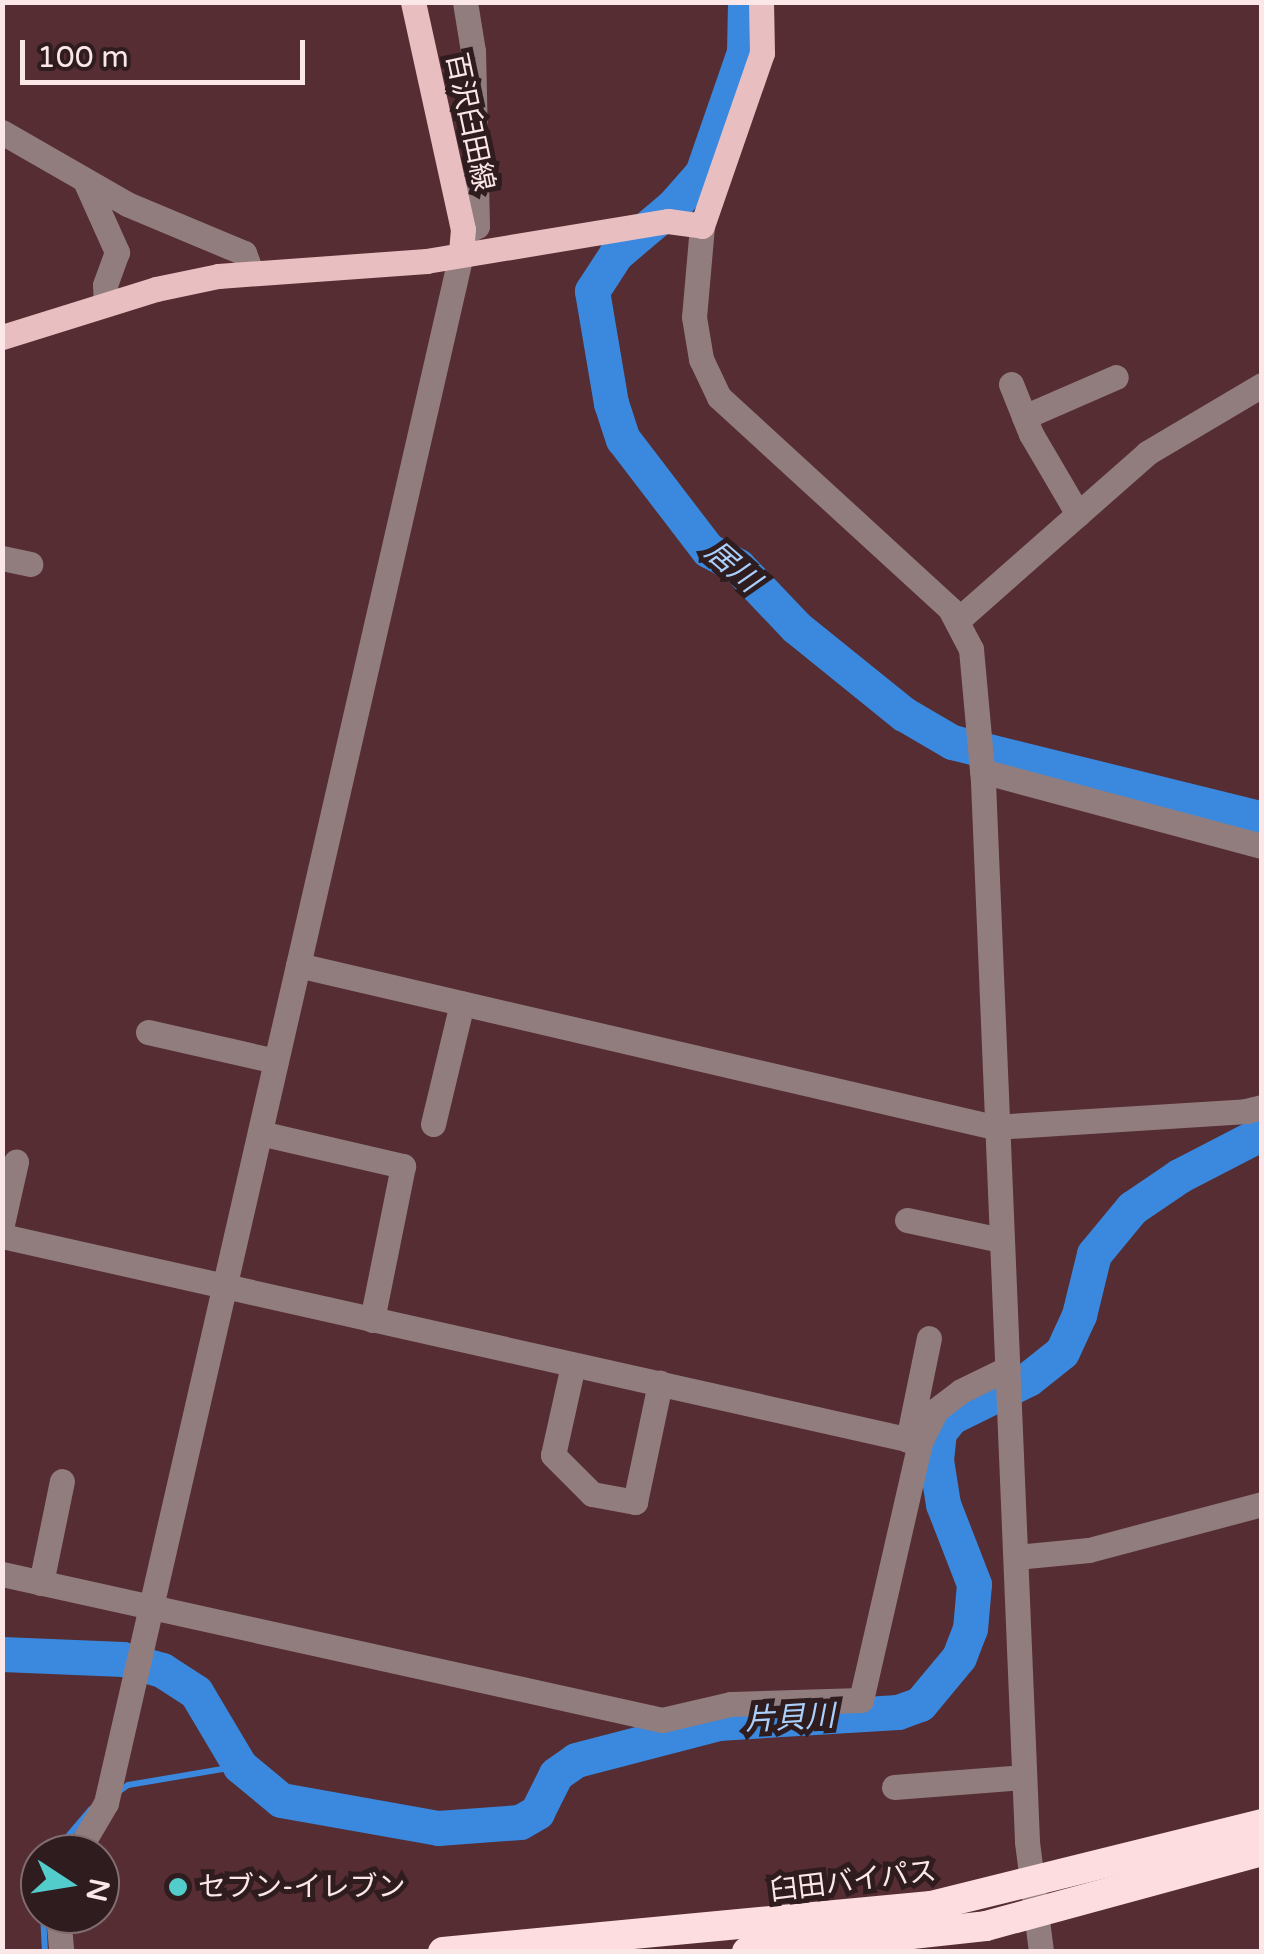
<!DOCTYPE html>
<html>
<head>
<meta charset="utf-8">
<style>
  body { margin:0 }
  #map { position:relative; width:1264px; height:1954px; overflow:hidden; background:#552d32; font-family:"Varela Round","Noto Sans JP",sans-serif }
  div>[style] { position:absolute }
  .stream>* { height:6px; margin:-3px; padding:0 3px; transform-origin:3px; border-radius:3px; background:#3a89df }
  .river>* { height:35px; margin:-17.5px; padding:0 17.5px; transform-origin:17.5px; border-radius:17.5px; background:#3a89df }
  .minor>* { height:25px; margin:-12.5px; padding:0 12.5px; transform-origin:12.5px; border-radius:12.5px; background:#927d7e }
  .major>* { height:25px; margin:-12.5px; padding:0 12.5px; transform-origin:12.5px; border-radius:12.5px; background:#e9bec1 }
  .highway>* { height:30px; margin:-15px; padding:0 15px; transform-origin:15px; border-radius:15px; background:#fddde0 }
  .dots>* { width:28px; height:28px; translate:-50% -50%; box-sizing:border-box; border:5px solid #2f1c1e; border-radius:50% }
  span { translate:-50% -50%; white-space:nowrap; text-align:center; line-height:1.15; -webkit-text-stroke:10px #2f1c1e; paint-order:stroke }
  .street-label { font-size:28px; color:#fce7e8 }
  .poi-label { font-size:28px; color:#fce7e8 }
  .left { translate:0 -50%; text-align:left }
  .water-label { font-size:30px; color:#abcffb; font-style:italic }
  .frame { position:absolute; inset:0; border:5px solid #fce7e8; pointer-events:none }
  .north { position:absolute; left:20px; top:1834px; width:100px; height:100px; box-sizing:border-box; background:#2f1c1e; border:2px solid #816d6f; border-radius:50%; rotate:102deg; font-size:28px; font-weight:700; line-height:40px; text-align:center; color:#fce7e8 }
  .north::after { content:''; display:block; margin:auto; width:35px; height:45px; background:#53cdcb; clip-path:polygon(50% 0,100% 100%,50% 72%,0 100%) }
  .scale { position:absolute; left:20px; top:40px; width:285px; height:45px; box-sizing:border-box; border:5px solid #fce7e8; border-top:0; padding-left:12px; font-size:30px; line-height:35px; white-space:nowrap; color:#fce7e8; -webkit-text-stroke:8px #2f1c1e; paint-order:stroke }
</style>
</head>
<body>
<div id="map">
  <div class="stream">
    <div style="left:118px;top:1792px;width:12px;rotate:-35deg"></div>
    <div style="left:128px;top:1785px;width:114px;rotate:-9.6deg"></div>
    <div style="left:53px;top:1854px;width:59px;rotate:-49.8deg"></div>
    <div style="left:43px;top:1914px;width:38px;rotate:87deg"></div>
  </div>
  <div class="river">
    <div style="left:745px;top:2px;width:50px;rotate:91.1deg"></div>
    <div style="left:744px;top:52px;width:128px;rotate:109.1deg"></div>
    <div style="left:702px;top:173px;width:43px;rotate:131.2deg"></div>
    <div style="left:674px;top:205px;width:76px;rotate:139.8deg"></div>
    <div style="left:616px;top:254px;width:44px;rotate:123deg"></div>
    <div style="left:592px;top:291px;width:114px;rotate:80.4deg"></div>
    <div style="left:611px;top:403px;width:38px;rotate:72deg"></div>
    <div style="left:623px;top:439px;width:140px;rotate:52.6deg"></div>
    <div style="left:708px;top:550px;width:34px;rotate:28deg"></div>
    <div style="left:738px;top:566px;width:84px;rotate:46.4deg"></div>
    <div style="left:796px;top:627px;width:139px;rotate:38.9deg"></div>
    <div style="left:904px;top:714px;width:56px;rotate:30.3deg"></div>
    <div style="left:952px;top:742px;width:319px;rotate:13.9deg"></div>
    <div style="left:2px;top:1654px;width:121px;rotate:2.4deg"></div>
    <div style="left:123px;top:1659px;width:41px;rotate:15.8deg"></div>
    <div style="left:162px;top:1670px;width:40px;rotate:32.9deg"></div>
    <div style="left:196px;top:1692px;width:86px;rotate:59.3deg"></div>
    <div style="left:240px;top:1766px;width:53px;rotate:39.7deg"></div>
    <div style="left:281px;top:1800px;width:159px;rotate:10.1deg"></div>
    <div style="left:438px;top:1828px;width:82px;rotate:-4.2deg"></div>
    <div style="left:520px;top:1822px;width:20px;rotate:-30deg"></div>
    <div style="left:537px;top:1812px;width:42px;rotate:-63.4deg"></div>
    <div style="left:556px;top:1774px;width:24px;rotate:-35deg"></div>
    <div style="left:576px;top:1760px;width:147px;rotate:-14.6deg"></div>
    <div style="left:718px;top:1723px;width:180px;rotate:-3.5deg"></div>
    <div style="left:898px;top:1712px;width:23px;rotate:-20deg"></div>
    <div style="left:920px;top:1704px;width:61px;rotate:-50.3deg"></div>
    <div style="left:959px;top:1657px;width:30px;rotate:-69deg"></div>
    <div style="left:970px;top:1629px;width:45px;rotate:-84.9deg"></div>
    <div style="left:974px;top:1584px;width:86px;rotate:-111.2deg"></div>
    <div style="left:943px;top:1504px;width:45px;rotate:-99deg"></div>
    <div style="left:936px;top:1460px;width:28px;rotate:-84deg"></div>
    <div style="left:939px;top:1432px;width:19px;rotate:-51deg"></div>
    <div style="left:951px;top:1417px;width:86px;rotate:-26.3deg"></div>
    <div style="left:1028px;top:1379px;width:43px;rotate:-38.5deg"></div>
    <div style="left:1062px;top:1352px;width:41px;rotate:-65.3deg"></div>
    <div style="left:1079px;top:1315px;width:63px;rotate:-76.2deg"></div>
    <div style="left:1094px;top:1254px;width:60px;rotate:-50.4deg"></div>
    <div style="left:1132px;top:1208px;width:57px;rotate:-34.2deg"></div>
    <div style="left:1179px;top:1176px;width:93px;rotate:-27.4deg"></div>
  </div>
  <div class="minor">
    <div style="left:2px;top:132px;width:144px;rotate:29.9deg"></div>
    <div style="left:127px;top:204px;width:127px;rotate:22.7deg"></div>
    <div style="left:244px;top:253px;width:19px;rotate:69deg"></div>
    <div style="left:86px;top:183px;width:76px;rotate:65.8deg"></div>
    <div style="left:117px;top:252px;width:35px;rotate:110deg"></div>
    <div style="left:105px;top:285px;width:19px;rotate:87deg"></div>
    <div style="left:702px;top:226px;width:91px;rotate:95deg"></div>
    <div style="left:694px;top:317px;width:43px;rotate:80.5deg"></div>
    <div style="left:701px;top:359px;width:42px;rotate:64.7deg"></div>
    <div style="left:719px;top:397px;width:314px;rotate:42.5deg"></div>
    <div style="left:950px;top:609px;width:45px;rotate:62.3deg"></div>
    <div style="left:971px;top:649px;width:134px;rotate:84.8deg"></div>
    <div style="left:983px;top:782px;width:1061px;rotate:87.62deg"></div>
    <div style="left:1027px;top:1842px;width:111px;rotate:82.7deg"></div>
    <div style="left:463px;top:234px;width:16px;rotate:-30deg"></div>
    <div style="left:477px;top:226px;width:175px;rotate:-91.3deg"></div>
    <div style="left:473px;top:51px;width:50px;rotate:-99.3deg"></div>
    <div style="left:1011px;top:384px;width:54px;rotate:68.2deg"></div>
    <div style="left:1031px;top:434px;width:93px;rotate:59.6deg"></div>
    <div style="left:1024px;top:417px;width:100px;rotate:-23.5deg"></div>
    <div style="left:2px;top:558px;width:29px;rotate:12deg"></div>
    <div style="left:959px;top:619px;width:251px;rotate:-41.4deg"></div>
    <div style="left:1147px;top:453px;width:134px;rotate:-30.6deg"></div>
    <div style="left:982px;top:771px;width:290px;rotate:15deg"></div>
    <div style="left:298px;top:965px;width:715px;rotate:13.1deg"></div>
    <div style="left:994px;top:1127px;width:253px;rotate:-3.6deg"></div>
    <div style="left:1246px;top:1111px;width:16px;rotate:-14deg"></div>
    <div style="left:148px;top:1032px;width:131px;rotate:12.8deg"></div>
    <div style="left:433px;top:1124px;width:124px;rotate:-76.5deg"></div>
    <div style="left:260px;top:1133px;width:147px;rotate:13deg"></div>
    <div style="left:403px;top:1166px;width:157px;rotate:101.4deg"></div>
    <div style="left:907px;top:1220px;width:96px;rotate:12deg"></div>
    <div style="left:2px;top:1224px;width:64px;rotate:-77.3deg"></div>
    <div style="left:2px;top:1236px;width:941px;rotate:12.65deg"></div>
    <div style="left:920px;top:1442px;width:36px;rotate:-63deg"></div>
    <div style="left:936px;top:1410px;width:31px;rotate:-37deg"></div>
    <div style="left:961px;top:1391px;width:52px;rotate:-26.1deg"></div>
    <div style="left:573px;top:1365px;width:92px;rotate:102.5deg"></div>
    <div style="left:553px;top:1455px;width:55px;rotate:45deg"></div>
    <div style="left:592px;top:1494px;width:44px;rotate:10.5deg"></div>
    <div style="left:635px;top:1502px;width:122px;rotate:-78.1deg"></div>
    <div style="left:908px;top:1440px;width:104px;rotate:-78.4deg"></div>
    <div style="left:1016px;top:1557px;width:73px;rotate:-5.5deg"></div>
    <div style="left:1089px;top:1550px;width:179px;rotate:-14.9deg"></div>
    <div style="left:2px;top:1574px;width:676px;rotate:12.47deg"></div>
    <div style="left:662px;top:1720px;width:71px;rotate:-13.1deg"></div>
    <div style="left:731px;top:1704px;width:130px;rotate:-1.8deg"></div>
    <div style="left:861px;top:1700px;width:265px;rotate:-77.1deg"></div>
    <div style="left:41px;top:1583px;width:104px;rotate:-78.4deg"></div>
    <div style="left:894px;top:1787px;width:129px;rotate:-4.4deg"></div>
    <div style="left:76px;top:1854px;width:59px;rotate:-59.5deg"></div>
    <div style="left:106px;top:1803px;width:1589px;rotate:-77.09deg"></div>
    <div style="left:58px;top:1914px;width:38px;rotate:85deg"></div>
  </div>
  <div class="major">
    <div style="left:413px;top:2px;width:232px;rotate:77.6deg"></div>
    <div style="left:463px;top:229px;width:25px;rotate:95deg"></div>
    <div style="left:2px;top:337px;width:161px;rotate:-17.3deg"></div>
    <div style="left:156px;top:289px;width:63px;rotate:-11.8deg"></div>
    <div style="left:218px;top:276px;width:209px;rotate:-4.1deg"></div>
    <div style="left:426px;top:261px;width:245px;rotate:-9.4deg"></div>
    <div style="left:668px;top:221px;width:34px;rotate:8deg"></div>
    <div style="left:702px;top:226px;width:183px;rotate:-70.9deg"></div>
    <div style="left:762px;top:53px;width:51px;rotate:-91.1deg"></div>
  </div>
  <div class="highway">
    <div style="left:443px;top:1952px;width:490px;rotate:-5.4deg"></div>
    <div style="left:931px;top:1906px;width:341px;rotate:-13.9deg"></div>
    <div style="left:747px;top:1952px;width:240px;rotate:-6.2deg"></div>
    <div style="left:986px;top:1926px;width:286px;rotate:-15.2deg"></div>
  </div>
  <div class="dots">
    <div style="left:178px;top:1887px;background:#53cdcb"></div>
  </div>
  <div class="street-label">
    <span style="left:470px;top:122px;rotate:78deg">百沢臼田線</span>
    <span style="left:853px;top:1881px;rotate:-7deg">臼田バイパス</span>
  </div>
  <div class="poi-label">
    <span class="left" style="left:198px;top:1887px">セブン-イレブン</span>
  </div>
  <div class="water-label">
    <span style="left:732px;top:567px;rotate:41deg">居川</span>
    <span style="left:790px;top:1719px;rotate:-3deg">片貝川</span>
  </div>
  <div class="frame"></div>
  <div class="north">N</div>
  <div class="scale">100 m</div>
</div>
</body>
</html>
